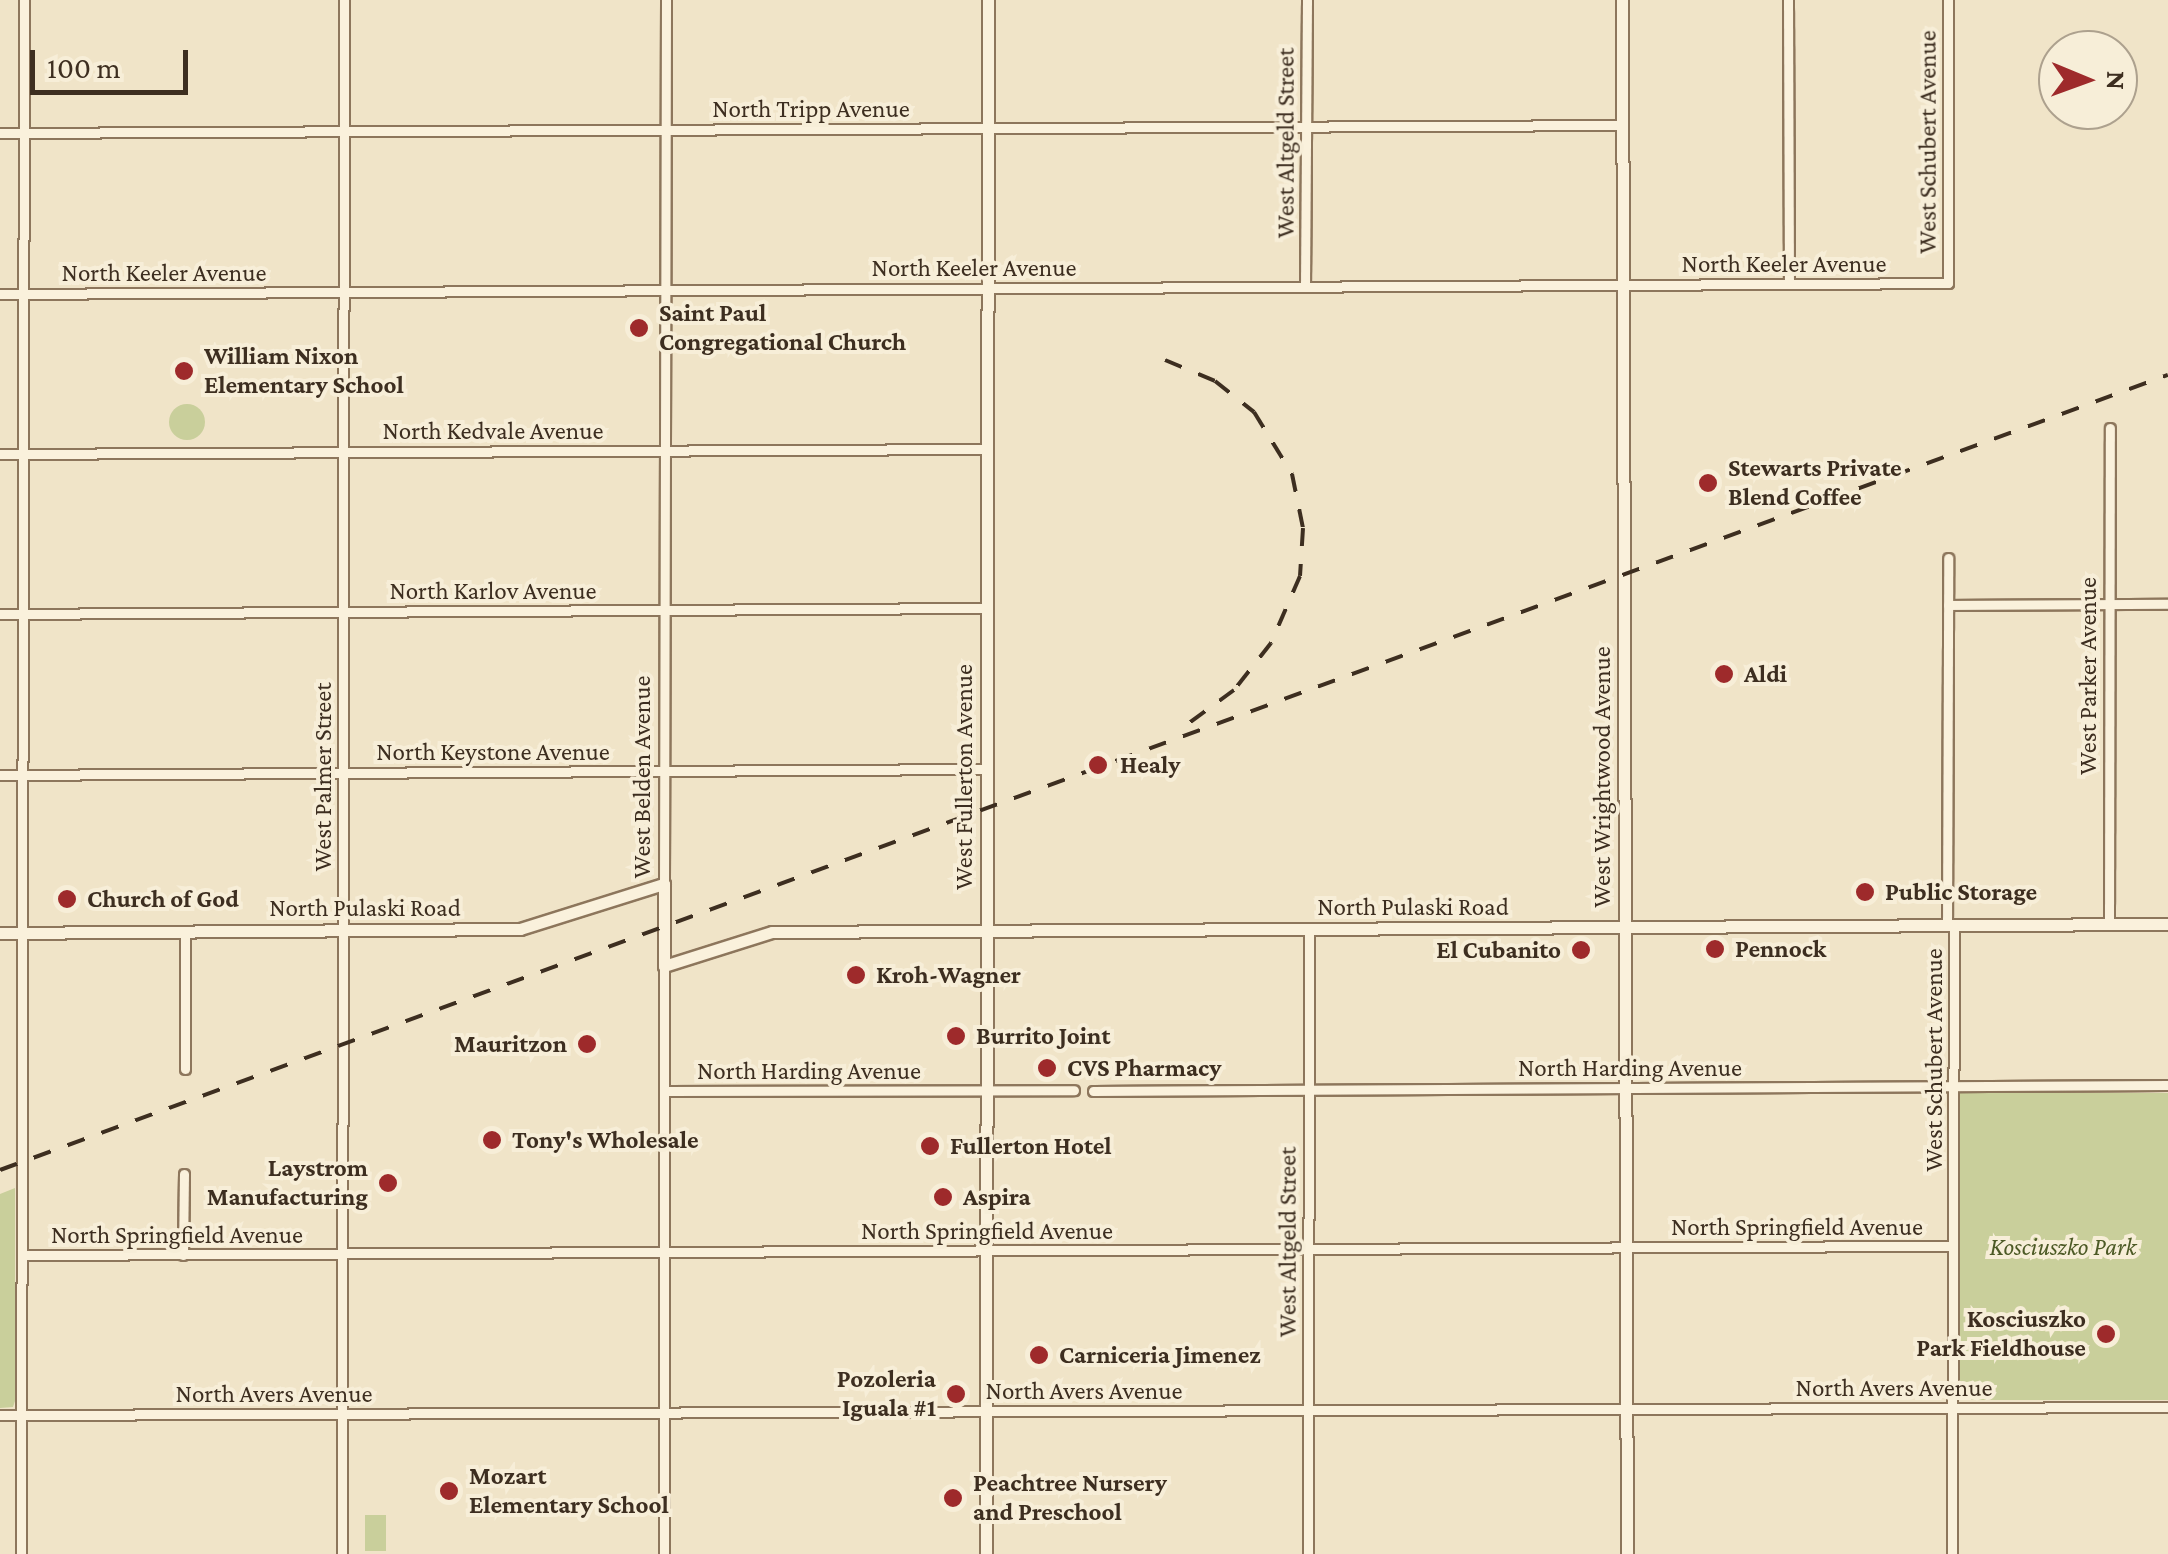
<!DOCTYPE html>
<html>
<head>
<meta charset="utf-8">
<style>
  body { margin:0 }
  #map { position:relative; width:2168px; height:1554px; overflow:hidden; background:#f0e4c8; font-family:"Crimson Pro",serif }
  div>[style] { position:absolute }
  .green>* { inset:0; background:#c9cf9b; transform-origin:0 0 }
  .round { border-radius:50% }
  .roads { filter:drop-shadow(2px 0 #8d765c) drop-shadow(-2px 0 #8d765c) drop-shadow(0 2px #8d765c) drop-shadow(0 -2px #8d765c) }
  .street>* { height:9px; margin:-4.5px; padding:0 4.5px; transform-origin:4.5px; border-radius:4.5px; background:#faf1dc }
  .secondary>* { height:11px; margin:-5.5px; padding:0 5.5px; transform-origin:5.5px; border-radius:5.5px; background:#faf1dc }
  .rail>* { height:4px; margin-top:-2px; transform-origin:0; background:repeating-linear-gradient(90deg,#3d2e20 0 18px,transparent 0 36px) }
  .dots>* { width:28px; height:28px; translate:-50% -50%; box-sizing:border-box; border:5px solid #f7eed8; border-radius:50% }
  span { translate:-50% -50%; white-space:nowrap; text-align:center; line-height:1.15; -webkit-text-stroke:8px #f7eed8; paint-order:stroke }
  .street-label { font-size:25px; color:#3d2e20 }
  .poi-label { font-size:25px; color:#3d2e20; font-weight:700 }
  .left { translate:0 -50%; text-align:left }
  .right { translate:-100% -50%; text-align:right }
  .park-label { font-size:25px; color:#4d5a26; font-style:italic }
  .north { position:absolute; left:2038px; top:30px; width:100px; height:100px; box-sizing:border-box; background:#f7eed8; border:2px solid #ada18e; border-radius:50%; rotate:91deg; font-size:28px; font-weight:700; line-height:40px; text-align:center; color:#3d2e20 }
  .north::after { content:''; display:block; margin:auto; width:35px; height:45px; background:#9e2a2b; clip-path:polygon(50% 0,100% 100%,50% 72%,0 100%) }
  .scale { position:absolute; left:30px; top:50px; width:158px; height:45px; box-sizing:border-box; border:5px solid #3d2e20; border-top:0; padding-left:12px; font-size:30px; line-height:35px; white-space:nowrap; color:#3d2e20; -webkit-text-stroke:8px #f7eed8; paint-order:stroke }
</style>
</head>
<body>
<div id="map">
  <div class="green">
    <div class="round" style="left:169px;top:404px;width:36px;height:36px"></div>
    <div style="left:2168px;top:1093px;width:307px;height:210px;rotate:90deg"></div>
    <div style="clip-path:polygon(15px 1188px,15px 1401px,13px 1407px,0 1408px,0 1194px)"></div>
    <div style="left:386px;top:1515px;width:36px;height:21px;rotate:90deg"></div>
  </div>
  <div class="roads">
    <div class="street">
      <div style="left:1788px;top:0;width:284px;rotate:89.8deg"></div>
      <div style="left:0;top:133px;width:1623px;rotate:-0.28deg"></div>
      <div style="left:1305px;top:287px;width:287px;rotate:-89.6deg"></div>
      <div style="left:0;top:294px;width:1948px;rotate:-0.32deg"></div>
      <div style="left:1948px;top:283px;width:283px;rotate:-90deg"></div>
      <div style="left:0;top:454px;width:987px;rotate:-0.29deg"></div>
      <div style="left:1948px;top:605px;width:220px;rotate:-0.3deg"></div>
      <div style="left:0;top:614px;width:987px;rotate:-0.35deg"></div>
      <div style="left:0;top:775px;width:987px;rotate:-0.35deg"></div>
      <div style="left:664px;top:884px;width:884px;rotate:-89.87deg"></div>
      <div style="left:2109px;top:925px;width:497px;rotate:-89.9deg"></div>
      <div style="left:1947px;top:926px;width:368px;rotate:-89.8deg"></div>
      <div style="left:185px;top:932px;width:137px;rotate:90deg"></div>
      <div style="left:664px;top:966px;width:588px;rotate:90deg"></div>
      <div style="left:664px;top:1091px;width:410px;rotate:-0.1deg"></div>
      <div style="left:1093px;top:1091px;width:1075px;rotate:-0.32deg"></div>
      <div style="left:22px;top:1255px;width:1931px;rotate:-0.27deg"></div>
      <div style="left:183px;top:1255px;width:81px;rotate:-89.3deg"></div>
      <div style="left:0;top:1415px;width:2168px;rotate:-0.21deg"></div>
      <div style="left:21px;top:1554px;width:1554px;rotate:-89.89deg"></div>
      <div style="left:342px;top:1554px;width:1554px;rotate:-89.93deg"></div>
      <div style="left:1308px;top:1554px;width:624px;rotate:-89.91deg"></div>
      <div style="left:1952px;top:1554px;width:628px;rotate:-89.82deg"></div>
    </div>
    <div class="secondary">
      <div style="left:1622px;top:0;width:1554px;rotate:89.82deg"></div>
      <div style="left:0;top:933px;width:520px;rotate:-0.44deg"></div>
      <div style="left:520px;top:929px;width:151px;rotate:-17.4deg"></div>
      <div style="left:664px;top:884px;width:82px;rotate:90deg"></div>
      <div style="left:664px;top:966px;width:113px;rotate:-17.5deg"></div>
      <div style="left:772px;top:932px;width:1396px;rotate:-0.33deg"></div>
      <div style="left:986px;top:1554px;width:1554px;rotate:-89.93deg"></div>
    </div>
  </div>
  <div class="rail">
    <div style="left:1165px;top:360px;width:54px;rotate:22.8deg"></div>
    <div style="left:1215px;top:381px;width:50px;rotate:38.5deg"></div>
    <div style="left:1254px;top:412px;width:73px;rotate:58.5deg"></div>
    <div style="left:1292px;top:474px;width:55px;rotate:78.5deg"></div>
    <div style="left:1303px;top:528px;width:48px;rotate:93.6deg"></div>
    <div style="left:1300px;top:576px;width:73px;rotate:113.4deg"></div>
    <div style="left:1271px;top:643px;width:60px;rotate:128.2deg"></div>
    <div style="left:1234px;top:690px;width:56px;rotate:143.7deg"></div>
    <div style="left:0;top:1170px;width:2309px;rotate:-20.14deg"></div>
  </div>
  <div class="dots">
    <div style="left:639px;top:328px;background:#9e2a2b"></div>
    <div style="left:184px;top:371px;background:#9e2a2b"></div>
    <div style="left:1708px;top:483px;background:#9e2a2b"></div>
    <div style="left:1724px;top:674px;background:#9e2a2b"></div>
    <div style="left:1098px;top:765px;background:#9e2a2b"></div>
    <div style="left:1865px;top:892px;background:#9e2a2b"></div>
    <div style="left:67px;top:899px;background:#9e2a2b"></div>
    <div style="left:1715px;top:949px;background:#9e2a2b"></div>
    <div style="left:1581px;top:950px;background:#9e2a2b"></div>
    <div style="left:856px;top:975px;background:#9e2a2b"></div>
    <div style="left:956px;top:1036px;background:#9e2a2b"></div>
    <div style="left:587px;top:1044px;background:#9e2a2b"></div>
    <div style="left:1047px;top:1068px;background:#9e2a2b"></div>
    <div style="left:492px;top:1140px;background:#9e2a2b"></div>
    <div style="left:930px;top:1146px;background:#9e2a2b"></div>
    <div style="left:388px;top:1183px;background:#9e2a2b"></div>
    <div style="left:943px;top:1197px;background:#9e2a2b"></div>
    <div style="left:2106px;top:1334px;background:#9e2a2b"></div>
    <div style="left:1039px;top:1355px;background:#9e2a2b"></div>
    <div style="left:956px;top:1394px;background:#9e2a2b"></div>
    <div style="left:449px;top:1491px;background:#9e2a2b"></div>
    <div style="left:953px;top:1498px;background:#9e2a2b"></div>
  </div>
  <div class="street-label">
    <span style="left:811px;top:109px">North Tripp Avenue</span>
    <span style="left:1928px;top:142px;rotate:-90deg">West Schubert Avenue</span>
    <span style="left:1286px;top:143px;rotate:-90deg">West Altgeld Street</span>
    <span style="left:1784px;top:264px">North Keeler Avenue</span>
    <span style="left:974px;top:268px">North Keeler Avenue</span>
    <span style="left:164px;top:273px">North Keeler Avenue</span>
    <span style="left:493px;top:431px">North Kedvale Avenue</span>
    <span style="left:493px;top:591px">North Karlov Avenue</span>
    <span style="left:2088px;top:676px;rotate:-90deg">West Parker Avenue</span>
    <span style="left:493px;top:752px">North Keystone Avenue</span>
    <span style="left:323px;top:777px;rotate:-90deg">West Palmer Street</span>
    <span style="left:642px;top:777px;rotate:-90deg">West Belden Avenue</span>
    <span style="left:964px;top:777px;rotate:-90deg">West Fullerton Avenue</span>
    <span style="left:1602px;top:777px;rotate:-90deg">West Wrightwood Avenue</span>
    <span style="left:1413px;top:907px">North Pulaski Road</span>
    <span style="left:365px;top:908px">North Pulaski Road</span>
    <span style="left:1934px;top:1060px;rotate:-90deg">West Schubert Avenue</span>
    <span style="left:1630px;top:1068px">North Harding Avenue</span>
    <span style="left:809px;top:1071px">North Harding Avenue</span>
    <span style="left:1797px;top:1227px">North Springfield Avenue</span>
    <span style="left:987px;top:1231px">North Springfield Avenue</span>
    <span style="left:177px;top:1235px">North Springfield Avenue</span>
    <span style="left:1288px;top:1242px;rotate:-90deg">West Altgeld Street</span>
    <span style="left:1894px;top:1388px">North Avers Avenue</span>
    <span style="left:1084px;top:1391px">North Avers Avenue</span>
    <span style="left:274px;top:1394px">North Avers Avenue</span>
  </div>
  <div class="poi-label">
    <span class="left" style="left:659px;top:328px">Saint Paul<br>Congregational Church</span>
    <span class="left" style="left:204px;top:371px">William Nixon<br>Elementary School</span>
    <span class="left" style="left:1728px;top:483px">Stewarts Private<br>Blend Coffee</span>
    <span class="left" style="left:1744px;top:674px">Aldi</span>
    <span class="left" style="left:1120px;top:765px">Healy</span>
    <span class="left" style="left:1885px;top:892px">Public Storage</span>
    <span class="left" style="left:87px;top:899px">Church of God</span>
    <span class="left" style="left:1735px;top:949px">Pennock</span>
    <span class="right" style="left:1561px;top:950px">El Cubanito</span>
    <span class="left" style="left:876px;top:975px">Kroh-Wagner</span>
    <span class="left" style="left:976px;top:1036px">Burrito Joint</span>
    <span class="right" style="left:567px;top:1044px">Mauritzon</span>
    <span class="left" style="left:1067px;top:1068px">CVS Pharmacy</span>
    <span class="left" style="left:512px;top:1140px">Tony's Wholesale</span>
    <span class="left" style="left:950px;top:1146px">Fullerton Hotel</span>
    <span class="right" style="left:368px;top:1183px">Laystrom<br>Manufacturing</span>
    <span class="left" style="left:963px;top:1197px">Aspira</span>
    <span class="right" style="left:2086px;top:1334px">Kosciuszko<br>Park Fieldhouse</span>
    <span class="left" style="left:1059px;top:1355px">Carniceria Jimenez</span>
    <span class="right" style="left:936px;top:1394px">Pozoleria<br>Iguala #1</span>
    <span class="left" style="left:469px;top:1491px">Mozart<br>Elementary School</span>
    <span class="left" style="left:973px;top:1498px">Peachtree Nursery<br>and Preschool</span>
  </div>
  <div class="park-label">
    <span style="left:2063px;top:1247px">Kosciuszko Park</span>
  </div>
  <div class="north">N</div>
  <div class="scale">100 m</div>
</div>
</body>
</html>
